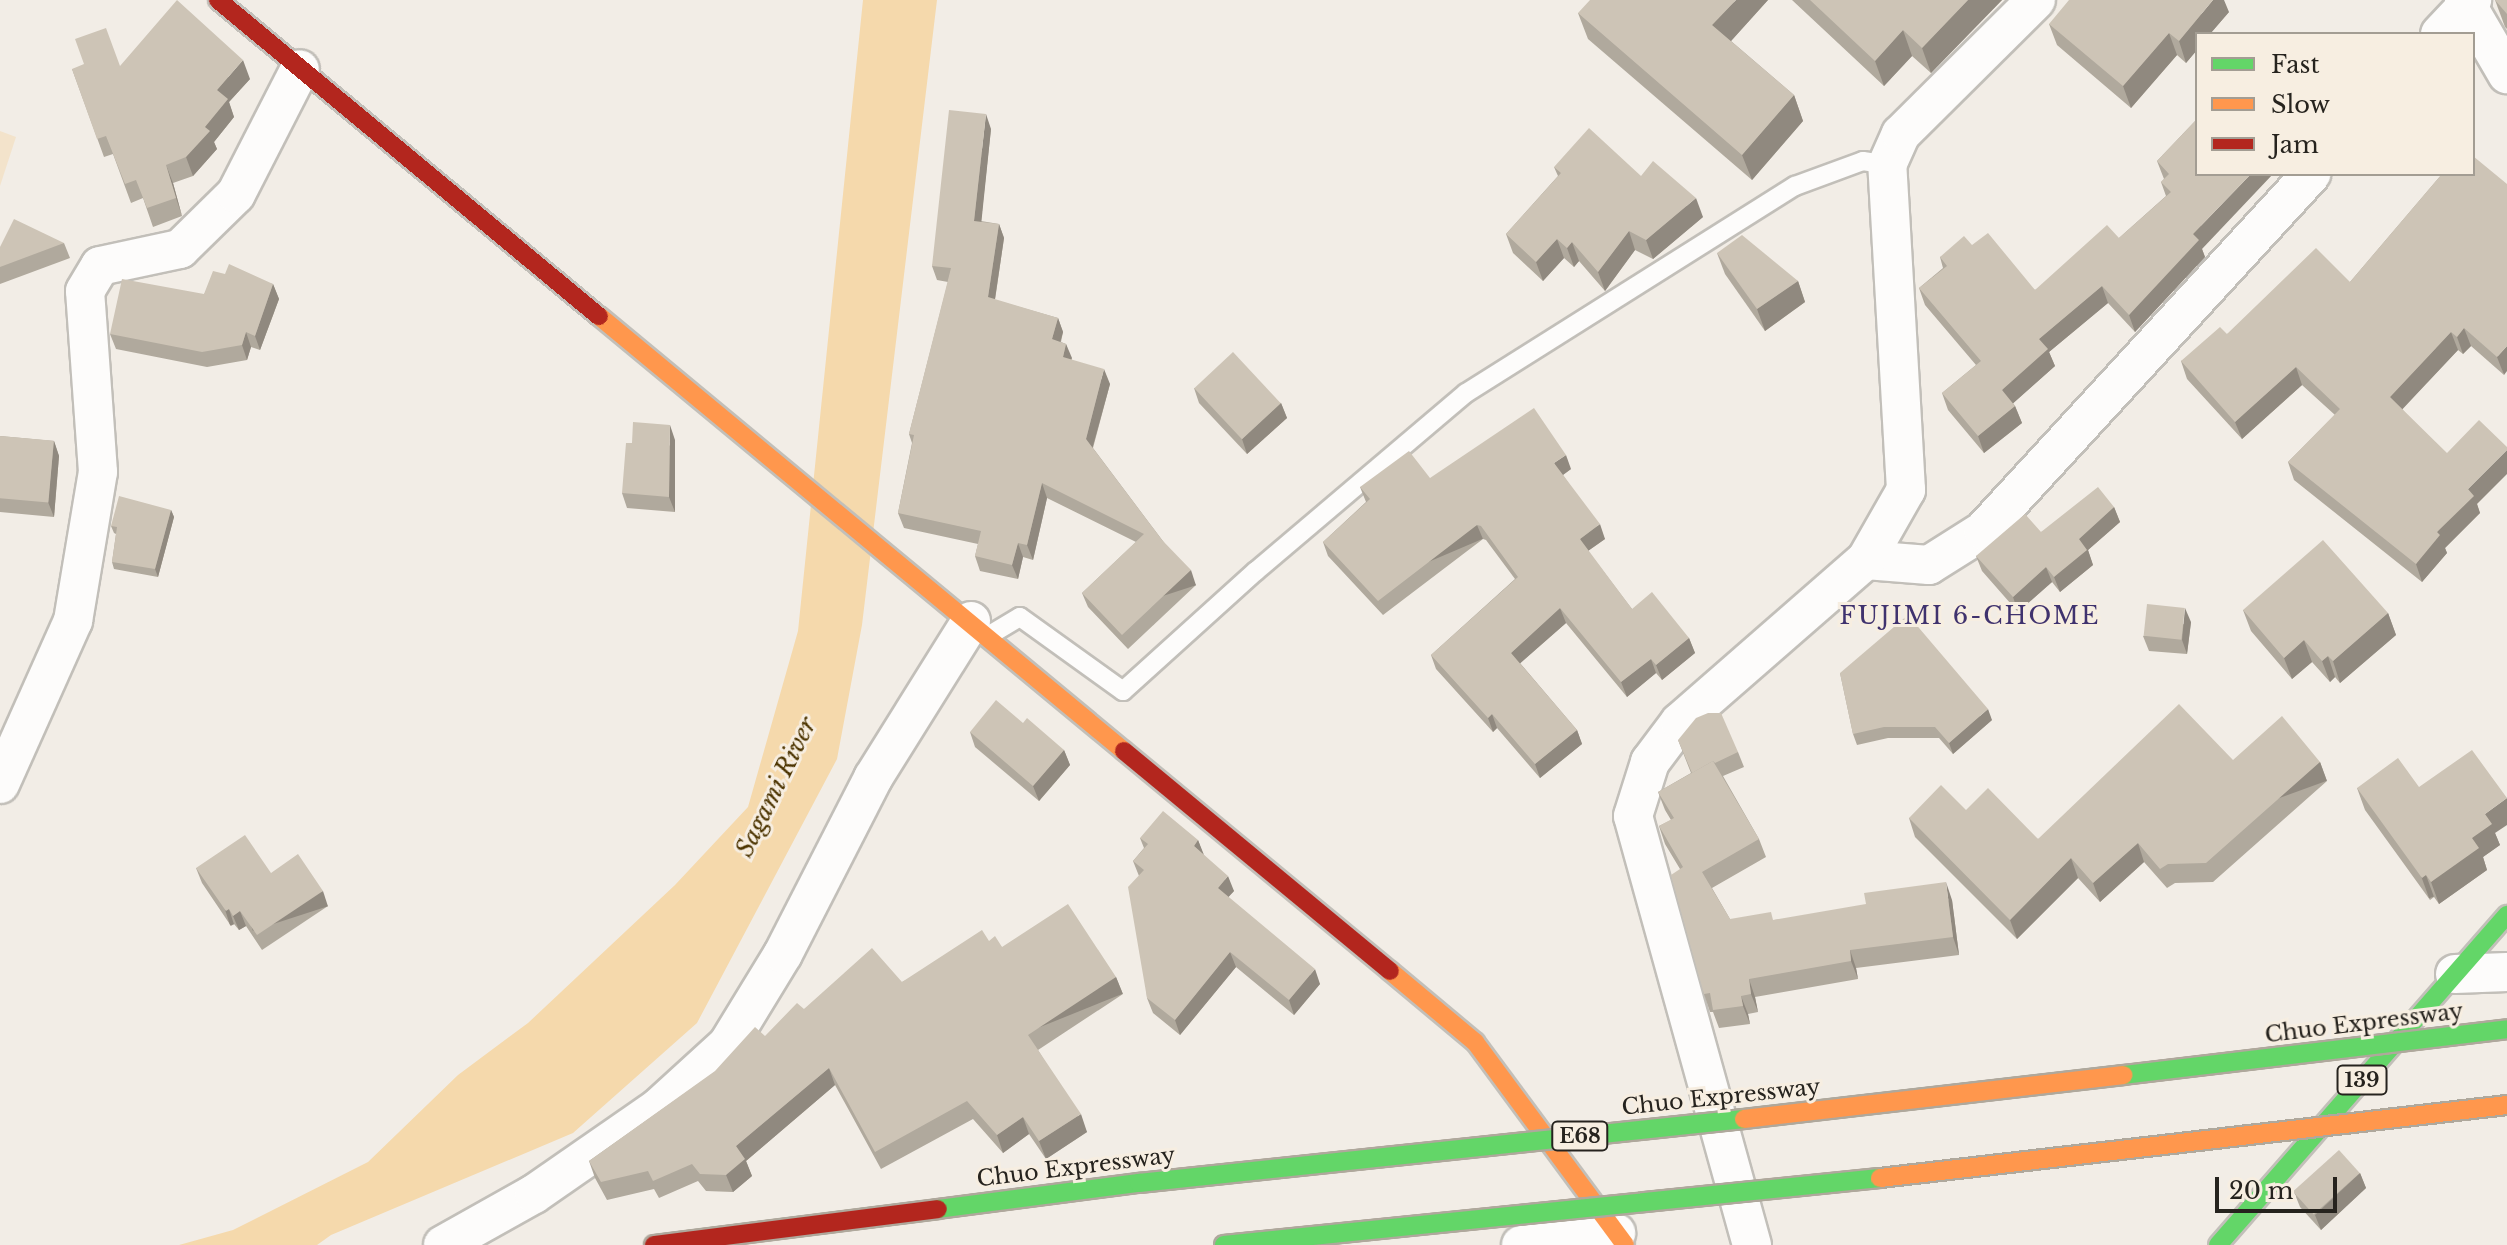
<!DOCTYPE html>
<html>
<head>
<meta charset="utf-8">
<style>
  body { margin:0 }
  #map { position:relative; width:2507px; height:1245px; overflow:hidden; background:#f2ede6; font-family:"Libre Baskerville",serif }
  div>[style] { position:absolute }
  .green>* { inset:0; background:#f3e3cb }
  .water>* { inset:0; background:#f5d9ac }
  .roads { filter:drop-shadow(2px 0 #c2bfb9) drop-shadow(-2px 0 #c2bfb9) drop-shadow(0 2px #c2bfb9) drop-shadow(0 -2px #c2bfb9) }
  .lane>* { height:18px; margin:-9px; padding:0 9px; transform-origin:9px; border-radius:9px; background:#fdfcfb }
  .street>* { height:38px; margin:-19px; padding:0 19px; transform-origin:19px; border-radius:19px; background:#fdfcfb }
  .fast>* { height:18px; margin:-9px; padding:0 9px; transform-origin:9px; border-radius:9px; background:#63d668 }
  .slow>* { height:18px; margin:-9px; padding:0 9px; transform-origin:9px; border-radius:9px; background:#ff974d }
  .jam>* { height:18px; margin:-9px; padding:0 9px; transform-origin:9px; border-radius:9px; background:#b3261e }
  .bridges { filter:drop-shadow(2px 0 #afa89c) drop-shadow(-2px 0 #afa89c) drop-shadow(0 2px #afa89c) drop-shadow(0 -2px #afa89c) }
  .fast-bridge>* { height:18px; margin:-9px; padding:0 9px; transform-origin:9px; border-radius:9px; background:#63d668 }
  .slow-bridge>* { height:18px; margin:-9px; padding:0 9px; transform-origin:9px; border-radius:9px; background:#ff974d }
  .jam-bridge>* { height:18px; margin:-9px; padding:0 9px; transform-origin:9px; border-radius:9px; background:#b3261e }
  .wall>* { inset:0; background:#b0a99d }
  .shaded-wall>* { inset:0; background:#90897f; transform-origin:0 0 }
  .building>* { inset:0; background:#cdc4b6; transform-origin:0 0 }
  span { translate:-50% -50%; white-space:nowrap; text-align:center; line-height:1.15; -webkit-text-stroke:6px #f7eee1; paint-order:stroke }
  .shield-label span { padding:2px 6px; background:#f7eee1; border:2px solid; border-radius:6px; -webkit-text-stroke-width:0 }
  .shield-label { font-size:20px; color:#26231e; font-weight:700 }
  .street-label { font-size:22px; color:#26231e }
  .neighbourhood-label { font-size:24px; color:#3f326e; letter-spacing:2px }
  .water-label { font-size:24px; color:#4c3400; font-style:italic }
  .legend { position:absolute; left:2195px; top:32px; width:280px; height:144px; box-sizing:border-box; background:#f7eee1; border:2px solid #a39d93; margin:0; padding:10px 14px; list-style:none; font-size:24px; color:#26231e }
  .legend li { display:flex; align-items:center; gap:16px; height:40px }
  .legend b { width:40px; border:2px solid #a39d93 }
  .scale { position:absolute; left:2215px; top:1177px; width:122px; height:36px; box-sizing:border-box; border:4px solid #26231e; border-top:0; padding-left:10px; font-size:24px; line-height:28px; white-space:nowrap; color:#26231e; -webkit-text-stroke:6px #f7eee1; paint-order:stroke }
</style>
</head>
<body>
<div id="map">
  <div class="green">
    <div style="clip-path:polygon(0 131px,16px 137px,0 186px)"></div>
  </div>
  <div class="water">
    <div style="clip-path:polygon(863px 0,937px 0,862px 625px,837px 759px,697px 1023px,573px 1133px,331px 1235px,317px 1245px,179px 1245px,233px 1230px,368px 1162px,458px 1075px,528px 1023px,675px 885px,748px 807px,798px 631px)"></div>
  </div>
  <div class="roads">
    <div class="lane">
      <div style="left:988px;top:636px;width:37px;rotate:-31deg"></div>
      <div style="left:1020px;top:617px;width:127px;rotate:35.7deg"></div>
      <div style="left:1123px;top:691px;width:179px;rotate:-42.1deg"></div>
      <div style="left:1256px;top:571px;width:275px;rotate:-40.3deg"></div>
      <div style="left:1466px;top:393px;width:389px;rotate:-32.2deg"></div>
      <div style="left:1795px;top:186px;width:72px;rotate:-20.2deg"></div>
      <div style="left:1863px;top:161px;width:24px;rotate:9deg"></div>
    </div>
    <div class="street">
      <div style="left:2464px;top:0;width:86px;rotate:59.8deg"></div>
      <div style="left:2440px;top:34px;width:47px;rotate:-46.7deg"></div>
      <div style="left:1866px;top:560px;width:63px;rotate:4.5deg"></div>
      <div style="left:1929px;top:565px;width:64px;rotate:-32.2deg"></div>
      <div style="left:1983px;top:531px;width:485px;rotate:-47.4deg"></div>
      <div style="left:0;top:784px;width:179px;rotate:-65.9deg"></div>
      <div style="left:73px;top:621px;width:151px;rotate:-80.5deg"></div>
      <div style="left:98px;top:472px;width:181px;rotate:-94.1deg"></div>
      <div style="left:85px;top:291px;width:29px;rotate:-59deg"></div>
      <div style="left:100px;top:266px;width:82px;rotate:-12deg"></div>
      <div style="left:180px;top:249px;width:78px;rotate:-44.5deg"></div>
      <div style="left:236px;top:194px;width:140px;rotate:-62.9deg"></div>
      <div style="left:2455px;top:974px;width:52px;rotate:-2.2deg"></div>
      <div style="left:443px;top:1245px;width:104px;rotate:-29.3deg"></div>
      <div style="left:534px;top:1194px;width:151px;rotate:-34.7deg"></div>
      <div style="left:658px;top:1108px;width:95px;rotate:-42.4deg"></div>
      <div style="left:728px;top:1044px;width:105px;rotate:-58.6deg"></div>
      <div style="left:783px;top:954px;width:198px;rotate:-62.9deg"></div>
      <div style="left:873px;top:778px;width:185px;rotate:-58deg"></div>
      <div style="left:1521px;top:1245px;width:96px;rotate:-7.2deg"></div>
      <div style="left:1752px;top:1245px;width:445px;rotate:-105.5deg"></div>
      <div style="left:1633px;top:816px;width:57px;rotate:-72.5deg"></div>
      <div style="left:1650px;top:762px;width:50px;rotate:-53.1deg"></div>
      <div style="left:1680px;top:722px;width:247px;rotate:-41.1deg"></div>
      <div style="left:1866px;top:560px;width:81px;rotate:-60.3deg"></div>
      <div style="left:1906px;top:490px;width:326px;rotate:-93.3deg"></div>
      <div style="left:1887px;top:165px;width:34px;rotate:-66deg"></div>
      <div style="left:1901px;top:134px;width:190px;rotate:-44.8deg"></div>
    </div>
    <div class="fast">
      <div style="left:2218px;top:1245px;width:439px;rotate:-48.8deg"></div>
    </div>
    <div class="slow">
      <div style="left:599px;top:316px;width:682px;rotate:39.64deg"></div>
      <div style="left:1390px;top:971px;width:111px;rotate:39.9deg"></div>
      <div style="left:1475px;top:1042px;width:252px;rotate:53.5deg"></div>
    </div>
    <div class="jam">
      <div style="left:218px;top:0;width:495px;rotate:39.7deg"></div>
      <div style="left:1124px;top:751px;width:345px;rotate:39.6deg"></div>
    </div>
  </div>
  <div class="bridges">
    <div class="fast-bridge">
      <div style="left:2123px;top:1075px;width:387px;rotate:-6.8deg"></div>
      <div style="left:938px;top:1209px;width:203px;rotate:-7.4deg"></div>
      <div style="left:1139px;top:1183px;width:608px;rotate:-6.04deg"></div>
      <div style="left:1224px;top:1245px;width:659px;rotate:-5.83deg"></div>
    </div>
    <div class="slow-bridge">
      <div style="left:1744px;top:1119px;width:382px;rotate:-6.6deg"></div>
      <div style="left:1880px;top:1178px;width:631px;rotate:-6.64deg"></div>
    </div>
    <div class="jam-bridge">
      <div style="left:654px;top:1245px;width:286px;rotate:-7.2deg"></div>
    </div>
  </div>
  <div class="wall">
    <div style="clip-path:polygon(1768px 0,1731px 41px,1794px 95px,1803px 121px,1752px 180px,1588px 39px,1578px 13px)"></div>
    <div style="clip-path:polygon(1792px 0,2002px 0,1931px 73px,1912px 56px,1884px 86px)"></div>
    <div style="clip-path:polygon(2495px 0,2507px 0,2507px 29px,2505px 27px)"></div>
    <div style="clip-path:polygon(2229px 12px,2210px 34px,2197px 34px,2197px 50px,2186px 63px,2177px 55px,2131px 108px,2057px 45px,2049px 24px)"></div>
    <div style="clip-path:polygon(120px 66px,250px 79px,229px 102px,234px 117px,214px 142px,217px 149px,193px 176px,173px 183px,182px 216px,153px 227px,143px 198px,131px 203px,113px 154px,104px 157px,72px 69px)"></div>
    <div style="clip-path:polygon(2197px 119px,2202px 249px,2205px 257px,2135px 332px,2108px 303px,2049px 352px,2055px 366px,2013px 403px,2015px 406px,2022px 423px,1984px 453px,1948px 410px,1942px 393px,1976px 365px,1925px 305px,1919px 288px,1943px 268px,1940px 257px,1972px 245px,2035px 290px,2119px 238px,2166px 196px,2161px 182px,2164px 179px,2157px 161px)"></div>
    <div style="clip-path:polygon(991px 129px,981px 221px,999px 224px,1004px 238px,995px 300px,1058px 318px,1063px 332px,1061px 342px,1066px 344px,1071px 360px,1110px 384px,1093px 448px,1196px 585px,1128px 649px,1088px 607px,1082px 593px,1136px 542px,1047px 498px,1033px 560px,1023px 557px,1018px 579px,980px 571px,975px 556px,978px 544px,904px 528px,898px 513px,912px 443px,909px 434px,948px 282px,937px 280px,932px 266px)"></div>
    <div style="clip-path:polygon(1554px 167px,1641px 176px,1703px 217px,1653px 259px,1635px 250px,1605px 291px,1579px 261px,1574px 267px,1564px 258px,1543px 281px,1513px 253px,1506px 234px,1558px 176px)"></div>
    <div style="clip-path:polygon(2442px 174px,2504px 375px,2471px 346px,2463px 354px,2458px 350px,2402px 409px,2477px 504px,2480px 513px,2445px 548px,2447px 553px,2422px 582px,2294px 480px,2288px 462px,2335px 415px,2302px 385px,2242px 439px,2187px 379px,2181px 361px,2227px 334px,2350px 282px)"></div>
    <div style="clip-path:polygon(64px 243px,70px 258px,0 284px,0 247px)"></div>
    <div style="clip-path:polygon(1717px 253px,1798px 281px,1805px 302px,1765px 331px,1725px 274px)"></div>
    <div style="clip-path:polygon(225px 274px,273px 284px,279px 299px,260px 350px,251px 347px,247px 360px,207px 367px,116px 349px,110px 334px,204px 294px)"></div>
    <div style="clip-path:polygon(1194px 388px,1281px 403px,1287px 418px,1247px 454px,1199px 403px)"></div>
    <div style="clip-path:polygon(0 436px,54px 441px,59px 456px,54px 517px,0 512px)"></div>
    <div style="clip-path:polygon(675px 440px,675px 512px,627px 508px,622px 493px)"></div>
    <div style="clip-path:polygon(1571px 469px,1563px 475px,1605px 539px,1588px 551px,1632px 609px,1689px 638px,1695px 653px,1662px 680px,1656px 673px,1627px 697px,1566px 623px,1520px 663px,1577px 730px,1582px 744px,1540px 778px,1497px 728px,1493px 732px,1436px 669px,1431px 655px,1515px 579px,1486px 540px,1483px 539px,1383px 615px,1328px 556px,1323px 542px,1366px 502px,1360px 487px,1430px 478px)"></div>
    <div style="clip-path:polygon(2114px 507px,2120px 522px,2088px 550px,2093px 565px,2060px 592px,2052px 582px,2018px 612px,1982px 571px,1976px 556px,2041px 532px)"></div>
    <div style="clip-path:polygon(171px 510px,174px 517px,158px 577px,114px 569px,112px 562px,116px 534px,114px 533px,111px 526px)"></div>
    <div style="clip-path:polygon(2243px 610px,2388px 613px,2396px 635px,2340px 683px,2335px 677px,2330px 682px,2312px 662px,2292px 679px,2251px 631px)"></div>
    <div style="clip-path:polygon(2191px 622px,2187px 654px,2149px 651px,2143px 636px)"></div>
    <div style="clip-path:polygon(1840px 673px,1992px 720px,1953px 754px,1939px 738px,1888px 738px,1857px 745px,1853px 734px)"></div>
    <div style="clip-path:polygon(970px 732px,1064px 750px,1070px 765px,1039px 801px,975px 747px)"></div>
    <div style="clip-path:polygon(1678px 740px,1738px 752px,1744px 767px,1723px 776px,1759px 839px,1766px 857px,1712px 888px,1730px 919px,1774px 920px,1952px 900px,1959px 955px,1856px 968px,1858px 979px,1755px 997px,1758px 1012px,1748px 1014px,1750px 1024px,1719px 1028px,1713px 1012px,1710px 1012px,1704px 994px,1680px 869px,1665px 844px,1659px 826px,1671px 820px,1665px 810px,1658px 792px,1691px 773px)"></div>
    <div style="clip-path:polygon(2233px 760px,2320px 762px,2327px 781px,2213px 882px,2175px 883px,2167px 888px,2144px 862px,2100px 902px,2078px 878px,2017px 939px,1915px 837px,1909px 818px,1966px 810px,2038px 839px)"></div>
    <div style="clip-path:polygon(2419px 787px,2495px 833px,2500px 845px,2483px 857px,2487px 870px,2439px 904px,2434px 897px,2430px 900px,2365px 810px,2357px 788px)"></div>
    <div style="clip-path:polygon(1140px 838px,1198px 840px,1203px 854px,1234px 891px,1228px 897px,1320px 984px,1294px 1015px,1236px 967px,1180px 1035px,1153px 1013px,1147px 998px,1139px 876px,1133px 861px,1144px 848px)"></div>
    <div style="clip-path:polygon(196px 868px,271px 873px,328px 906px,262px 950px,246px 926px,239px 930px,234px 924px,231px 926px,202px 883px)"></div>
    <div style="clip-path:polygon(989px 941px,1002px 947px,1116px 977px,1123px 994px,1038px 1050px,1087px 1132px,1046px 1159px,1029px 1134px,1003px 1153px,973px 1119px,881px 1169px,835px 1085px,746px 1161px,752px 1176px,733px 1192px,706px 1191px,698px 1181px,659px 1198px,654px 1189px,607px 1200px,595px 1178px,589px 1161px,804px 1009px,902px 982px)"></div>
    <div style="clip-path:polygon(2360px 1173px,2366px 1188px,2321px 1230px,2300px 1207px,2294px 1192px)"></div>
  </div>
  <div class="shaded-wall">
    <div style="clip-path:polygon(1736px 0,1768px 0,1722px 51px,1712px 25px)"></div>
    <div style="clip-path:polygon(1968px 0,2002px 0,1931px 73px,1922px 48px)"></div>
    <div style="clip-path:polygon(2213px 0,2224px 0,2229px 12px,2210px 34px,2197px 34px,2197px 50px,2186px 63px,2179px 41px)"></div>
    <div style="clip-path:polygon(1903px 30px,1912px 56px,1884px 86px,1875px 61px)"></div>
    <div style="clip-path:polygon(2169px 33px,2177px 55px,2131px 108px,2123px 86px)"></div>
    <div style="clip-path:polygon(243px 60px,250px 79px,229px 102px,234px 117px,214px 142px,217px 149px,193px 176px,186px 157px,217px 90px)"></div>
    <div style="clip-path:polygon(1794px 95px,1803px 121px,1752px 180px,1742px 155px)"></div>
    <div style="clip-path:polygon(986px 114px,991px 129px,980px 235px,974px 221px)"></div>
    <div style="clip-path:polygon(166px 165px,173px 183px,182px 216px,176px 198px)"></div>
    <div style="clip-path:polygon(2251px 174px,2273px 174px,2202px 249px,2205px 257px,2135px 332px,2129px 315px,2193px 234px)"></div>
    <div style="clip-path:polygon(1696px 198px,1703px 217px,1653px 259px,1646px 240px)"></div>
    <div style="clip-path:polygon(999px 224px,1004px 238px,993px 312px,988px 297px)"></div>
    <div style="clip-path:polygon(1629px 231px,1635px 250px,1605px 291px,1598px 272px)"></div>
    <div style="clip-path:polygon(1557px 239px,1564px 258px,1543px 281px,1536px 262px)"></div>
    <div style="clip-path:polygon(1572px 242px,1579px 261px,1574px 267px,1567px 248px)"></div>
    <div style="clip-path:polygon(1798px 281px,1805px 302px,1765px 331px,1757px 309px)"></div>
    <div style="clip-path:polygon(273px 284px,279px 299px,260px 350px,255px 336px)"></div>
    <div style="clip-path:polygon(2102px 286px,2108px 303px,2049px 352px,2055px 366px,2009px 407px,2002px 390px,2039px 339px)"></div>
    <div style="clip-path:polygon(1058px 318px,1063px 332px,1057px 354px,1052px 339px)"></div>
    <div style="clip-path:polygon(2464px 328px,2471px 346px,2463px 354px,2457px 337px)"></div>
    <div style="clip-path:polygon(246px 332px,251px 347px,247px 360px,242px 345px)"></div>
    <div style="clip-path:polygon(2451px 332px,2458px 350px,2397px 415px,2390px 397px)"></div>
    <div style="clip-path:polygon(1066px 344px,1072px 358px,1068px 372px,1063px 357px)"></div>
    <div style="clip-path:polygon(2507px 346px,2507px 371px,2504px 375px,2497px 357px)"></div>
    <div style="clip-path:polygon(2296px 367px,2302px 385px,2242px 439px,2235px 422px)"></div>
    <div style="clip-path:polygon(1104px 369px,1110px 384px,1091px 453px,1086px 439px)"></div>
    <div style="clip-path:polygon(1281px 403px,1287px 418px,1247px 454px,1242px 439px)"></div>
    <div style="clip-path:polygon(2015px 406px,2022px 423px,1984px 453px,1978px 436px)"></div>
    <div style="clip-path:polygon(670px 425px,675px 440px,675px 512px,669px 497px)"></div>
    <div style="clip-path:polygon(54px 441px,59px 456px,54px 517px,48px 502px)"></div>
    <div style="clip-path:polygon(2507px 450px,2507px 474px,2477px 504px,2480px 513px,2445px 548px,2447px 553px,2422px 582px,2416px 564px,2437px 532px,2468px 489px)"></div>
    <div style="clip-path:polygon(1566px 455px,1571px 469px,1560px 477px,1554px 463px)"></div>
    <div style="clip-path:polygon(1042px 483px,1047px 498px,1033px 560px,1027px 545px)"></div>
    <div style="clip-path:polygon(2114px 507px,2120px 522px,2088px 550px,2093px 565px,2060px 592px,2054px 577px,2079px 539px)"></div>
    <div style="clip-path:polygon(171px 510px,174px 517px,158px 577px,155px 569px)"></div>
    <div style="clip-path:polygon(1600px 524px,1605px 539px,1585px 553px,1580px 539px)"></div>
    <div style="left:1477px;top:525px;width:15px;height:125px;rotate:67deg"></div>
    <div style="clip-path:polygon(1018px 543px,1023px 557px,1018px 579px,1012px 565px)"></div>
    <div style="clip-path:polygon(2046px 567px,2052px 582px,2018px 612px,2013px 597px)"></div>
    <div style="left:1191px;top:570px;width:16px;height:95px;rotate:72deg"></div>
    <div style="clip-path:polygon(1560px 608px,1566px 623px,1516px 667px,1511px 653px)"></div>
    <div style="clip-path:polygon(2185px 608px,2191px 622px,2187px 654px,2182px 640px)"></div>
    <div style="clip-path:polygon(2388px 613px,2396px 635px,2340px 683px,2333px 661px)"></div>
    <div style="clip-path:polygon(1689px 638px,1695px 653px,1662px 680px,1656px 665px)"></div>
    <div style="clip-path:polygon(2304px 640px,2312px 662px,2292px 679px,2284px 658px)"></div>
    <div style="clip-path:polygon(2328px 656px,2335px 677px,2330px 682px,2322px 661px)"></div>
    <div style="clip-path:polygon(1651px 659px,1656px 673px,1627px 697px,1621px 682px)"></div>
    <div style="clip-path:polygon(1988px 709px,1992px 720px,1953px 754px,1949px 743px)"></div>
    <div style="clip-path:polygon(1492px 714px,1497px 728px,1493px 732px,1488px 718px)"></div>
    <div style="clip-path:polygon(1577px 730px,1582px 744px,1540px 778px,1535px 764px)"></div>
    <div style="clip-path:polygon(1064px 750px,1070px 765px,1039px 801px,1033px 786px)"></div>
    <div style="left:2320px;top:762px;width:20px;height:152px;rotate:70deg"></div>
    <div style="clip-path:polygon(2507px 798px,2507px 825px,2495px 833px,2500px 845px,2483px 857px,2487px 870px,2439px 904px,2431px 882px,2472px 838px,2485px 814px)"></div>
    <div style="clip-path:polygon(1198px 840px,1204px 855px,1194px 846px)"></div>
    <div style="clip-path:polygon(2138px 843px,2144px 862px,2100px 902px,2093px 883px)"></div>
    <div style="clip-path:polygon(2071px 858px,2078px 878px,2017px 939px,2010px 920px)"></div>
    <div style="left:2426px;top:875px;width:23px;height:5px;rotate:70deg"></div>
    <div style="clip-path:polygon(1228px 876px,1234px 891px,1223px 903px,1218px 888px)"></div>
    <div style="clip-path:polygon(1946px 882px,1952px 900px,1959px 955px,1953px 937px)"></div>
    <div style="left:323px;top:891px;width:16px;height:79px;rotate:72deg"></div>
    <div style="left:229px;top:909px;width:16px;height:4px;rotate:72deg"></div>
    <div style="clip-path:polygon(240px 911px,246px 926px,239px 930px,233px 916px)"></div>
    <div style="clip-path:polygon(1850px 950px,1856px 968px,1858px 979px,1851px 961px)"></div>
    <div style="clip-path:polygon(1230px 952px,1236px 967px,1180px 1035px,1175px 1020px)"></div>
    <div style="clip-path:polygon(1315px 969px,1320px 984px,1294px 1015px,1289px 1000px)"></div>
    <div style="left:1116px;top:977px;width:18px;height:105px;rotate:68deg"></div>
    <div style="clip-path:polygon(1749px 979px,1755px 997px,1758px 1012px,1751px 994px)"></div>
    <div style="clip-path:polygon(1741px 996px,1748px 1014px,1750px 1024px,1743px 1006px)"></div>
    <div style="clip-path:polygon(829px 1068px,835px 1085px,746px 1161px,752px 1176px,733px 1192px,726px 1175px,736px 1146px)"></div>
    <div style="clip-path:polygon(1081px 1114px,1087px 1132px,1046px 1159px,1039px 1141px)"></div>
    <div style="clip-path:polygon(1023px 1117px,1029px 1134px,1003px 1153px,997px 1135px)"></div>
    <div style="clip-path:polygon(2360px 1173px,2366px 1188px,2321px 1230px,2315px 1215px)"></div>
  </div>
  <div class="building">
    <div style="clip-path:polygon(177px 0,243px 60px,217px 90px,228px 99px,205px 127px,210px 131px,186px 157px,166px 165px,176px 198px,147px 208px,136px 180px,125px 184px,106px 136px,97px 139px,72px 69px,84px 64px,75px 39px,106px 28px,120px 66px)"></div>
    <div style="clip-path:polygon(1590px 0,1736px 0,1712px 25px,1794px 95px,1742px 155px,1578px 13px)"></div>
    <div style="clip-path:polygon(1810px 0,1968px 0,1922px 48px,1903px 30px,1875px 61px)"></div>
    <div style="clip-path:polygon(2069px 0,2213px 0,2179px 41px,2169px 33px,2123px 86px,2049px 24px)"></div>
    <div style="clip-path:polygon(2495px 0,2507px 0,2507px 14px)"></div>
    <div style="clip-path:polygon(949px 110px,986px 114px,974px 221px,999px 224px,988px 297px,1058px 318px,1052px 339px,1066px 344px,1063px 357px,1104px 369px,1086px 439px,1162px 540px,1191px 570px,1122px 635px,1082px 593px,1144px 534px,1042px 483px,1027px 545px,1018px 543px,1012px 565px,975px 556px,981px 531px,898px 513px,914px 435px,909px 434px,951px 268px,932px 266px)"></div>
    <div style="clip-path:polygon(2197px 119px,2197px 174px,2251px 174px,2193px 234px,2199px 240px,2129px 315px,2102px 286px,2039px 339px,2048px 349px,2002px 390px,2015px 406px,1978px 436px,1942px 393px,1981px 361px,1919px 288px,1947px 266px,1940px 257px,1964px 236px,1972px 245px,1988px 233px,2035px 290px,2107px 225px,2119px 238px,2171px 192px,2161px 182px,2169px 174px,2157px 161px)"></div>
    <div style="clip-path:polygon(1589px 128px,1641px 176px,1653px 161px,1696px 198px,1646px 240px,1629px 231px,1598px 272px,1572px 242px,1567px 248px,1557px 239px,1536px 262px,1506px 234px,1561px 173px,1554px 167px)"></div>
    <div style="clip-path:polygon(2473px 156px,2507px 184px,2507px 346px,2497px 357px,2464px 328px,2457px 337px,2451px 332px,2390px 397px,2447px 453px,2479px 420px,2507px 447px,2507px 450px,2468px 489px,2474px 496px,2437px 532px,2440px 535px,2416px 564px,2288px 462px,2340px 409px,2296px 367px,2235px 422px,2181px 361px,2220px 327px,2227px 334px,2316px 248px,2350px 282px,2442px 174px,2473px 174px)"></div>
    <div style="clip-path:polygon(14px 219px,64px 243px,0 267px,0 247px)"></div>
    <div style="clip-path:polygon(1742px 235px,1798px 281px,1757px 309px,1717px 253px)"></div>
    <div style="clip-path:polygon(229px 264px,273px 284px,255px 336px,246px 332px,242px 345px,202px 352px,110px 334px,122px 279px,204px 294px,213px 271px,225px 274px)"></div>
    <div style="left:1233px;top:352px;width:70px;height:53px;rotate:47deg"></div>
    <div style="clip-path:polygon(1534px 408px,1566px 455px,1554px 463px,1600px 524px,1580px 539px,1632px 609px,1652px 592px,1689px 638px,1656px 665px,1651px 659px,1621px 682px,1560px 608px,1511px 653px,1577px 730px,1535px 764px,1492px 714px,1488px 718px,1431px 655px,1518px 577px,1481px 526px,1477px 525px,1378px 601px,1323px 542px,1370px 499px,1360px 487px,1409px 451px,1430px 478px)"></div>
    <div style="clip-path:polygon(633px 422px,670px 425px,669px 497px,622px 493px,626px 443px,632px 443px)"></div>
    <div style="left:0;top:436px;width:54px;height:62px;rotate:5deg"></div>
    <div style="clip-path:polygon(2098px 487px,2114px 507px,2079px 539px,2087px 550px,2054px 577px,2046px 567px,2013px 597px,1976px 556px,2025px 514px,2041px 532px)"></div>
    <div style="clip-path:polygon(119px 496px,171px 510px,155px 569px,112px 562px,117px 527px,111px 526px)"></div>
    <div style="clip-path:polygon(2323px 540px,2388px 613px,2333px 661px,2328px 656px,2322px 661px,2304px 640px,2284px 658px,2243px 610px)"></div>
    <div style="left:2147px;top:604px;width:38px;height:32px;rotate:6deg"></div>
    <div style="clip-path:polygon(1908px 615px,1988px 709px,1949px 743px,1935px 727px,1884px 727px,1853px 734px,1840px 673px)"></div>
    <div style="clip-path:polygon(996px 700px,1023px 723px,1027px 718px,1064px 750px,1033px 786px,970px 732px)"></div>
    <div style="clip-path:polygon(2179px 704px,2233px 760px,2282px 716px,2320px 762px,2206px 863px,2168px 864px,2160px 869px,2138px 843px,2093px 883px,2071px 858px,2010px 920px,1909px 818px,1941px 785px,1966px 810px,1988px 788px,2038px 839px)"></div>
    <div style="clip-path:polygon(1708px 713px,1721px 713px,1738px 752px,1715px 763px,1713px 761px,1692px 773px,1678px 740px,1696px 718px)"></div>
    <div style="clip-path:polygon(2472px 750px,2507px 798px,2485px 814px,2492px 824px,2472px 838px,2479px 848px,2431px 882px,2426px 875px,2422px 878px,2357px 788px,2398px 758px,2419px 787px)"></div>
    <div style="clip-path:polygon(1713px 761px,1759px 839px,1702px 872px,1730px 919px,1771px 912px,1773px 920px,1866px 904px,1864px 893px,1946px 882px,1953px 937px,1850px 950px,1851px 961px,1749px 979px,1751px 994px,1741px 996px,1743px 1006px,1713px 1010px,1710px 993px,1704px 994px,1671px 875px,1683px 867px,1659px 826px,1674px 818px,1658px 792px)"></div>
    <div style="clip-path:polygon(1163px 811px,1198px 840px,1194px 846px,1228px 876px,1218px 888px,1315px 969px,1289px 1000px,1230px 952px,1175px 1020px,1147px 998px,1128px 887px,1144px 870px,1133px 861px,1148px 844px,1140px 838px)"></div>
    <div style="clip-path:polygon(245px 835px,271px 873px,298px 854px,323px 891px,257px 935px,240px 911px,233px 916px,229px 909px,226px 911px,196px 868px)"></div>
    <div style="clip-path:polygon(1068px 904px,1116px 977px,1028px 1035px,1081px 1114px,1039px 1141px,1023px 1117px,997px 1135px,967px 1101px,875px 1152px,829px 1068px,736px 1146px,745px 1159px,726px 1175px,700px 1174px,692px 1164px,653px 1181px,648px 1171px,601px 1182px,589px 1161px,715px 1071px,755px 1027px,765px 1036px,797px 1003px,804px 1009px,872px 948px,902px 982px,982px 930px,989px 941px,995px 936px,1002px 947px)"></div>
    <div style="left:2339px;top:1150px;width:31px;height:62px;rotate:48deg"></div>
  </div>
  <div class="shield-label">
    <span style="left:2362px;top:1080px">139</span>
    <span style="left:1580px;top:1136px">E68</span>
  </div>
  <div class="street-label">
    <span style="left:2364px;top:1023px;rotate:-7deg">Chuo Expressway</span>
    <span style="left:1721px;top:1097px;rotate:-6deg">Chuo Expressway</span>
    <span style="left:1076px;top:1167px;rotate:-7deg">Chuo Expressway</span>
  </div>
  <div class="neighbourhood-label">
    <span style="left:1970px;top:616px">FUJIMI 6-CHOME</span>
  </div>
  <div class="water-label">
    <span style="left:776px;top:787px;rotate:-64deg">Sagami River</span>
  </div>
  <ul class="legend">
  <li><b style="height:10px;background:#63d668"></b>Fast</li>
  <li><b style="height:10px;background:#ff974d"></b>Slow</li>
  <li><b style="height:10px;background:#b3261e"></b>Jam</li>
  </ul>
  <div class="scale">20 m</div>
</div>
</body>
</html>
